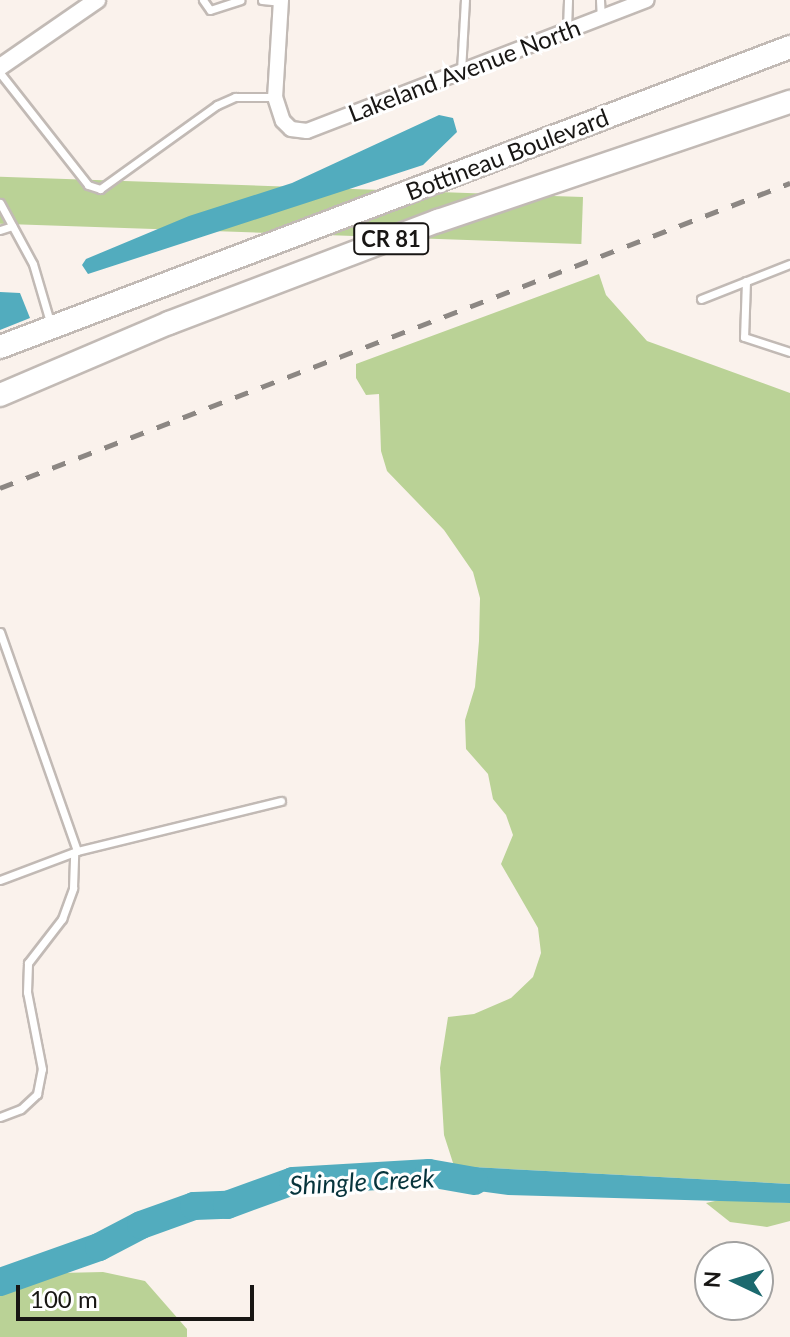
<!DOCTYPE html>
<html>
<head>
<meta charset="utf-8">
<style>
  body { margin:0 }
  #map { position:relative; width:790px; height:1337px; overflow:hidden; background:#faf2ec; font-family:Lato,sans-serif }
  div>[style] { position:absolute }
  .green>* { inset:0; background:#bad296; transform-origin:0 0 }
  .water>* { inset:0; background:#52acbe }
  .river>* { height:28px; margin:-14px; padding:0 14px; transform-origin:14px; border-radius:14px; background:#52acbe }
  .roads { filter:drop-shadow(2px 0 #c2bab5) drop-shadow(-2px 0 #c2bab5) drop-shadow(0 2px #c2bab5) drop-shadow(0 -2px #c2bab5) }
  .service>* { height:7px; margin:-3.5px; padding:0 3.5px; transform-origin:3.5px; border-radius:3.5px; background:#fff }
  .minor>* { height:14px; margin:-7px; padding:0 7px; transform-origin:7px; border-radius:7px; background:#fff }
  .tertiary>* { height:16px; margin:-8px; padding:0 8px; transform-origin:8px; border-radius:8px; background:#fff }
  .trunk>* { height:22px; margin:-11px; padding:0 11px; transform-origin:11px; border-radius:11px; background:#fff }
  .rail>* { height:5px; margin-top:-2.5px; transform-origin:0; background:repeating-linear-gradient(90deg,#8c8783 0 14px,transparent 0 28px) }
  span { translate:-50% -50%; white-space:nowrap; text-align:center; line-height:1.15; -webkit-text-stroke:6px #fff; paint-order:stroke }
  .shield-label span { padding:2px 6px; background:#fff; border:2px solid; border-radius:6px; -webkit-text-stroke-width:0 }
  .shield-label { font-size:22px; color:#181614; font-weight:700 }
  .street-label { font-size:24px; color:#181614 }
  .water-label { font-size:26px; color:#07343c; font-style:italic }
  .north { position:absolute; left:694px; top:1241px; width:80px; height:80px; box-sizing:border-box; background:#fff; border:2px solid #a3a2a1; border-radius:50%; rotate:274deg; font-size:22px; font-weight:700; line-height:32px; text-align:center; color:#181614 }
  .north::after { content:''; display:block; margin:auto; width:28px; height:36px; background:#1c696e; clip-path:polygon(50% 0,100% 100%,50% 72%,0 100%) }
  .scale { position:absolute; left:16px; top:1285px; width:238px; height:36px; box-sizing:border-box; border:4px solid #181614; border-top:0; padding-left:10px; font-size:24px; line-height:28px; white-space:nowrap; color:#181614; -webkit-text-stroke:6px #fff; paint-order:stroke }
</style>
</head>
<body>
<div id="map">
  <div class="green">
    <div style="left:583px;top:197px;width:47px;height:625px;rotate:92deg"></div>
    <div style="clip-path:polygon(599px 274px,606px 295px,647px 341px,790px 393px,790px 1184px,454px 1166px,444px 1135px,440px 1068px,448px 1017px,474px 1014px,511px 998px,533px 977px,541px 953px,538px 928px,501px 864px,513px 835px,506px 815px,493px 799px,488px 774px,466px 749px,465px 720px,475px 687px,479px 641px,480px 598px,473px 572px,444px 530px,387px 471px,381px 451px,379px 394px,366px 395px,356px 378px,356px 364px)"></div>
    <div style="clip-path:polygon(724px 1199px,790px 1203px,790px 1221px,767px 1227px,730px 1222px,706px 1203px)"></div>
    <div style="clip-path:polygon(103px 1272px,145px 1281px,187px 1329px,187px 1337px,0 1337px,0 1294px,60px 1273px)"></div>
  </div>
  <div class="water">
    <div style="clip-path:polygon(439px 115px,453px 118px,457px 132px,423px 165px,88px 274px,82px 265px,86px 259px,189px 216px,292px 183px)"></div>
    <div style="clip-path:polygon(0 292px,20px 293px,30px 318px,0 330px)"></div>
    <div style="clip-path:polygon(454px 1166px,790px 1184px,790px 1203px,508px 1195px,449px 1187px,430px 1169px)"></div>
  </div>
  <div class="river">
    <div style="left:0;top:1282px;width:105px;rotate:-19.5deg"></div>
    <div style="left:99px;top:1247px;width:47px;rotate:-27.6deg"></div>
    <div style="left:141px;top:1225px;width:56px;rotate:-19.7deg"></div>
    <div style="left:194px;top:1206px;width:33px;rotate:-2deg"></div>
    <div style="left:227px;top:1205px;width:70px;rotate:-20deg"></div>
    <div style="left:293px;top:1181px;width:136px;rotate:-3.4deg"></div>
    <div style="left:429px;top:1173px;width:46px;rotate:10.1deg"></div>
  </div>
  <div class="roads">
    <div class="service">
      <div style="left:203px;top:0;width:12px;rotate:55deg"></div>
      <div style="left:210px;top:10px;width:32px;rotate:-18deg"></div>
      <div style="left:262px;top:0;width:20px;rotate:6deg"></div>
      <div style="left:600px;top:0;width:18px;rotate:87deg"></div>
      <div style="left:567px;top:29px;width:29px;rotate:-88deg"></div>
      <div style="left:461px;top:71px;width:71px;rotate:-86.8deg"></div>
      <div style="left:0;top:73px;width:142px;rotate:51.8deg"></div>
      <div style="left:88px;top:185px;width:13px;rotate:18deg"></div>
      <div style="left:100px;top:189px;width:144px;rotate:-35.7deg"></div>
      <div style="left:217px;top:105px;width:20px;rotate:-24deg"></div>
      <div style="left:235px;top:97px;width:40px"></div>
      <div style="left:0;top:203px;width:69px;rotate:61.6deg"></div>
      <div style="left:33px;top:264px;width:64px;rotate:73.6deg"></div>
      <div style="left:0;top:230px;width:13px;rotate:-18deg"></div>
      <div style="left:746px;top:281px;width:56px;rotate:92deg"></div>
      <div style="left:744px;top:337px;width:48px;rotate:18.1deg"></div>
      <div style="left:701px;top:299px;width:96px;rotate:-21.5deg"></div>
      <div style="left:0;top:632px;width:232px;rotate:70.6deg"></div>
      <div style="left:0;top:880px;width:82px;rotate:-20.6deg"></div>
      <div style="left:77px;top:851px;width:210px;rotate:-13.8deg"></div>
      <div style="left:0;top:1117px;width:22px;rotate:-21deg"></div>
      <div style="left:21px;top:1109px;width:22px;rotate:-43deg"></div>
      <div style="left:37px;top:1094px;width:25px;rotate:-79deg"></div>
      <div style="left:42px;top:1069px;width:78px;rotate:-101deg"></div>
      <div style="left:27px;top:992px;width:29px;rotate:-88deg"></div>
      <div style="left:28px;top:963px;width:56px;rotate:-52.3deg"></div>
      <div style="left:62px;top:919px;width:33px;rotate:-70deg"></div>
      <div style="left:73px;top:888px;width:35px;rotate:-88deg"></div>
    </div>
    <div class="minor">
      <div style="left:281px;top:0;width:97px;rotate:93.5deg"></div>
      <div style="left:275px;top:97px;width:25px;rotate:72deg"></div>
      <div style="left:283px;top:121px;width:11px;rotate:45deg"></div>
      <div style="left:291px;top:129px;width:16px;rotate:7deg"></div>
      <div style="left:307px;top:131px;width:364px;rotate:-21.1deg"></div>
    </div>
    <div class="tertiary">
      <div style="left:0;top:67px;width:118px;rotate:-34.6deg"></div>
    </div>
    <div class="trunk">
      <div style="left:0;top:347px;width:845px;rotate:-20.79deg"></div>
      <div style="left:0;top:395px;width:184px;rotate:-23.1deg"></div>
      <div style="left:169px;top:323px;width:288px;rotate:-20.8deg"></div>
      <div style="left:438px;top:221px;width:372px;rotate:-18.7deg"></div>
    </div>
  </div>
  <div class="rail">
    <div style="left:0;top:488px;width:847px;rotate:-21.11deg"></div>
  </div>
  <div class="shield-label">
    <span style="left:391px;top:239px">CR 81</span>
  </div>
  <div class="street-label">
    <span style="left:464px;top:70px;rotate:-21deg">Lakeland Avenue North</span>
    <span style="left:507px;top:154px;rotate:-21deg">Bottineau Boulevard</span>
  </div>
  <div class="water-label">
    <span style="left:362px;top:1182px;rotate:-3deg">Shingle Creek</span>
  </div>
  <div class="north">N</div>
  <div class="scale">100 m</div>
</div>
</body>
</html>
